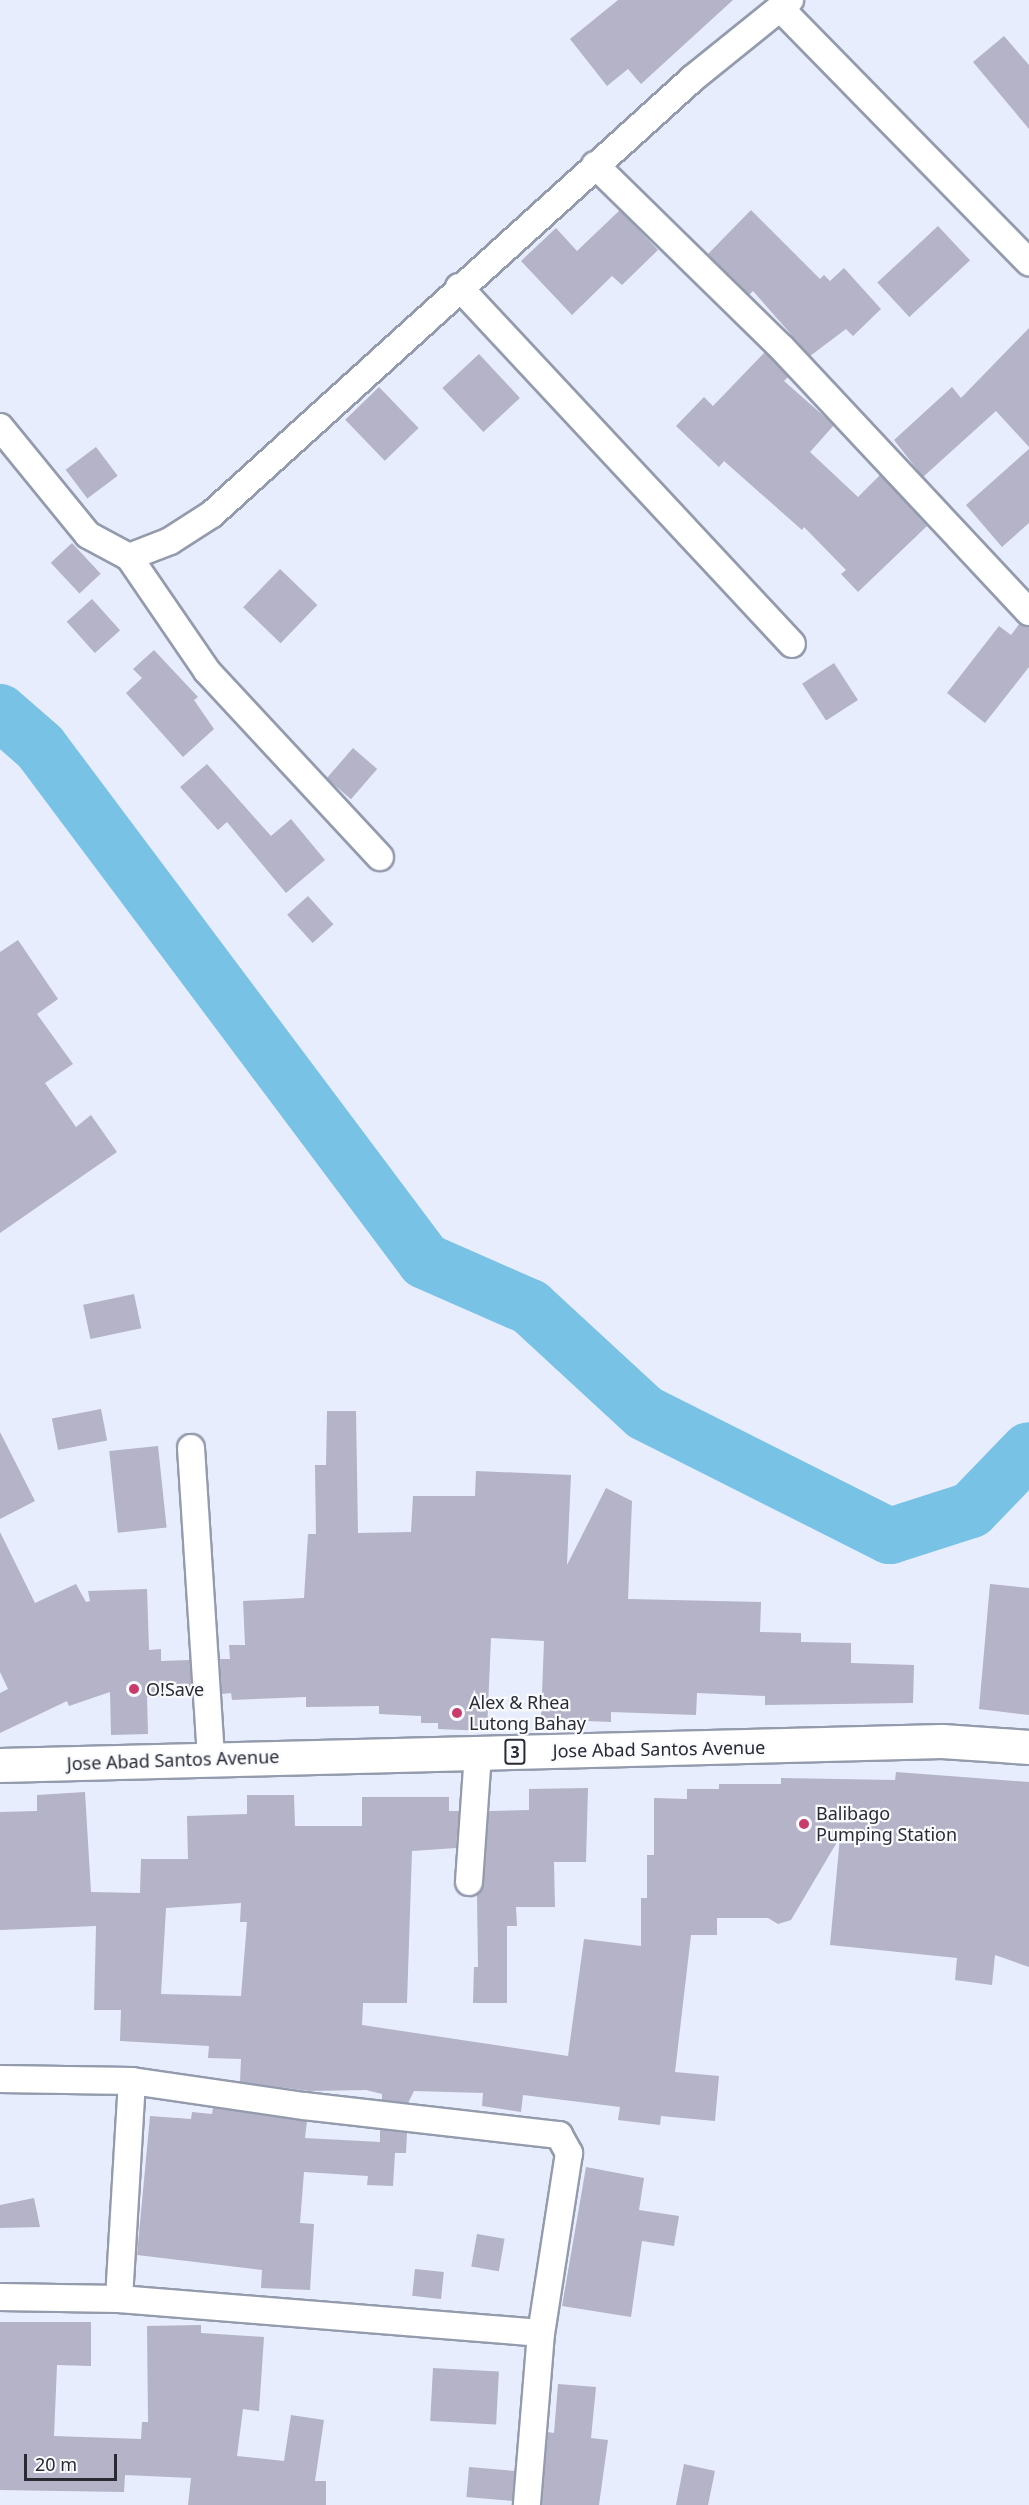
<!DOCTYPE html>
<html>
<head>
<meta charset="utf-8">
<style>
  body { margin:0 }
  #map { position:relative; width:1029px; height:2505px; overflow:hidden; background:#e7edfd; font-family:"Noto Sans",sans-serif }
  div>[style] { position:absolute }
  .river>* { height:56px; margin:-28px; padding:0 28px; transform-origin:28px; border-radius:28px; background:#78c2e5 }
  .building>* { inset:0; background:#b4b3c7; transform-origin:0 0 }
  .roads { filter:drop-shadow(2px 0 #949bad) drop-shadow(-2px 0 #949bad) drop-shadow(0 2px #949bad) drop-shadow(0 -2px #949bad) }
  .minor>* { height:26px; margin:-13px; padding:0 13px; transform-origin:13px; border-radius:13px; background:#fff }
  .trunk>* { height:33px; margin:-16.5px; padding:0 16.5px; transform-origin:16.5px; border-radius:16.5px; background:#fff }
  .dots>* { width:16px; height:16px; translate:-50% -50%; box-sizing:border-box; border:3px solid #f9fafe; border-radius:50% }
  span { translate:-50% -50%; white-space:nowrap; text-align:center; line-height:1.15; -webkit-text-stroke:4.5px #f9fafe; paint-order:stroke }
  .shield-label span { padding:2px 4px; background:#f9fafe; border:2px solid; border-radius:4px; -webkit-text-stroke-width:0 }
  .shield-label { font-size:16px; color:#292b33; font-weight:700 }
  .poi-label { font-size:18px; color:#292b33 }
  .left { translate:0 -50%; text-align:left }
  .street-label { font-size:18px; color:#292b33 }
  .scale { position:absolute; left:24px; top:2454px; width:93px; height:27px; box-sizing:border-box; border:3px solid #292b33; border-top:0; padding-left:8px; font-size:18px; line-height:21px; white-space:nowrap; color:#292b33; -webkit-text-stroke:4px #f9fafe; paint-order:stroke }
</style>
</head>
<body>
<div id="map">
  <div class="river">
    <div style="left:0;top:712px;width:53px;rotate:41.2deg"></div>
    <div style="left:40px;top:747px;width:642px;rotate:53.17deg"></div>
    <div style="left:425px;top:1261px;width:115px;rotate:23.7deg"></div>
    <div style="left:530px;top:1307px;width:156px;rotate:42.7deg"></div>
    <div style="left:645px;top:1413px;width:274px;rotate:26.7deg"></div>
    <div style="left:890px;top:1536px;width:85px;rotate:-17.8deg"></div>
    <div style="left:971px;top:1510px;width:83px;rotate:-46deg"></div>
  </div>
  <div class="building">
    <div style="clip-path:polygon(618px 0,733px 0,641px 84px,628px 69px,607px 86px,570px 39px)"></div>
    <div style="clip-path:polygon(1004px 36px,1029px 65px,1029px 129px,973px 62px)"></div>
    <div style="clip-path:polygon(620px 210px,658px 250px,622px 285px,612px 276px,572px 315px,521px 261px,556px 228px,577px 251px)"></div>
    <div style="clip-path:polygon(751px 210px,820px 279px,824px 275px,830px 281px,844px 268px,881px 309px,853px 336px,846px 329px,810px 356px,753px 291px,749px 295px,708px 254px)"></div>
    <div style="left:938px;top:226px;width:47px;height:83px;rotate:47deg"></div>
    <div style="clip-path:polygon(1029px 328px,1029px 447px,996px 411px,923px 477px,894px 440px,952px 387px,961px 398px)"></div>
    <div style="clip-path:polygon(765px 352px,788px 377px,784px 381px,834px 425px,810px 452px,858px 497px,880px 475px,927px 526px,858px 592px,841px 574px,846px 570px,804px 527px,802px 530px,724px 461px,719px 467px,676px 426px,704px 397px,713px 406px)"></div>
    <div style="left:479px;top:354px;width:60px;height:50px;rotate:47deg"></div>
    <div style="left:379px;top:387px;width:57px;height:47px;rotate:46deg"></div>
    <div style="left:96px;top:447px;width:36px;height:38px;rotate:53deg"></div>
    <div style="clip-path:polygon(1029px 449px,1029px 523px,1002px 547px,966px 505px)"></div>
    <div style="left:72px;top:543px;width:42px;height:29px;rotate:47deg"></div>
    <div style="left:280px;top:569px;width:52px;height:53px;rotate:44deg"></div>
    <div style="left:92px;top:599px;width:42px;height:34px;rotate:48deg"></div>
    <div style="clip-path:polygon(1020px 623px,1029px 627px,1029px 667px,985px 723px,947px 693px,999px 626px,1011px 635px)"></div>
    <div style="clip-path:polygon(154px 650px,198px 697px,194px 700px,214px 729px,183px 757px,126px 693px,142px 678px,133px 669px)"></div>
    <div style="left:834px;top:663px;width:44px;height:38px;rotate:57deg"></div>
    <div style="left:353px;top:748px;width:32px;height:40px;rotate:41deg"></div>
    <div style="clip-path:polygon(207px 764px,271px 836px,291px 819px,325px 860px,286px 893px,227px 822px,218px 830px,180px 787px)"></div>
    <div style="left:308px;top:896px;width:38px;height:28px;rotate:48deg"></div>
    <div style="clip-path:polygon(18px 940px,58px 999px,37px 1014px,73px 1064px,45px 1083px,76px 1127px,91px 1115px,117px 1152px,0 1233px,0 952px)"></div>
    <div style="left:134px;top:1294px;width:35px;height:52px;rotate:78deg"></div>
    <div style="left:101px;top:1409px;width:32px;height:50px;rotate:79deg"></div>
    <div style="clip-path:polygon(327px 1411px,356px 1411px,358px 1533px,411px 1532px,413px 1496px,475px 1496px,476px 1471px,571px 1475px,567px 1565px,606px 1488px,632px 1501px,628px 1599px,761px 1602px,760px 1632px,801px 1633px,801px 1642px,851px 1643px,851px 1663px,914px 1665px,913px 1703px,765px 1705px,765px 1696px,697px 1693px,696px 1715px,611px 1712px,611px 1722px,541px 1719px,544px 1641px,491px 1638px,487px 1731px,438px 1729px,438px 1723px,421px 1723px,421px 1716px,379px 1714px,379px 1706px,306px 1707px,306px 1697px,232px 1700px,231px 1693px,222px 1694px,220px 1659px,230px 1659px,229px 1645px,245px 1645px,243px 1601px,304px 1598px,308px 1534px,316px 1534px,315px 1465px,326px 1465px)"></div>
    <div style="clip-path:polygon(0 1432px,35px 1501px,0 1519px)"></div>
    <div style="left:158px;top:1446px;width:82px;height:49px;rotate:84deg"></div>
    <div style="clip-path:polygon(0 1532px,35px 1603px,76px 1584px,86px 1602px,90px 1601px,88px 1591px,147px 1589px,149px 1650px,161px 1649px,161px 1661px,190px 1660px,192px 1695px,147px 1697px,148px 1734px,111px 1735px,110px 1692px,69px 1706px,67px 1701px,0 1733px,0 1693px,8px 1689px,0 1672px)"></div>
    <div style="clip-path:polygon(990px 1584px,1029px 1588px,1029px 1715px,979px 1709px)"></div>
    <div style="clip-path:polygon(evenodd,896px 1772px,1029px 1782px,1029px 1967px,995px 1955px,992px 1985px,955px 1980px,957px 1958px,830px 1945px,840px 1837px,791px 1920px,778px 1924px,768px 1918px,717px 1918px,717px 1935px,691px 1935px,675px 2072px,719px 2076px,715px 2121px,661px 2116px,660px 2125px,618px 2120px,620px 2107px,523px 2095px,521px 2112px,482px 2106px,483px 2093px,414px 2091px,408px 2103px,382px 2100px,382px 2094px,366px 2090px,309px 2091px,240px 2082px,241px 2059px,208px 2058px,209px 2046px,120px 2041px,121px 2010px,94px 2010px,96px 1926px,0 1930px,0 1812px,37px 1811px,37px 1795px,85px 1792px,91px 1892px,140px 1893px,141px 1859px,188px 1859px,187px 1816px,247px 1814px,247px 1795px,294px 1795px,295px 1826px,362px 1826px,362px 1797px,449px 1797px,449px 1811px,459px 1811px,456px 1848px,412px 1851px,407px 2003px,363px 2003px,362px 2025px,568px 2056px,584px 1939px,641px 1946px,641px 1898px,647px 1898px,647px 1855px,654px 1855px,654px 1798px,687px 1799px,687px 1789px,719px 1789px,719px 1784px,781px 1784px,781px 1778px,895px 1780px,896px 1772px,241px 1903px,240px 1922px,247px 1922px,241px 1996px,161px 1994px,166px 1908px,241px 1903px)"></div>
    <div style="clip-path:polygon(588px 1788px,586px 1862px,554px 1862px,555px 1907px,516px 1907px,517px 1926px,507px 1926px,507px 2003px,473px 2003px,474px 1967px,478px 1967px,477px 1895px,484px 1883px,489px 1811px,529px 1810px,529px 1789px)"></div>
    <div style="clip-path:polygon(213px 2108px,307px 2121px,305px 2138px,380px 2142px,380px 2130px,407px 2133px,406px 2153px,395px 2153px,393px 2186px,367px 2185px,368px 2176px,304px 2172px,300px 2223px,314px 2224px,310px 2290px,261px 2288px,262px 2270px,137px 2255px,150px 2116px,191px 2119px,192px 2112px,212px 2114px)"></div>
    <div style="clip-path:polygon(586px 2167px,644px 2178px,639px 2210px,679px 2216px,674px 2246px,642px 2241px,631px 2317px,562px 2306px)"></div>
    <div style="clip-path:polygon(34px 2198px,40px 2227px,0 2228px,0 2205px)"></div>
    <div style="left:477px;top:2234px;width:28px;height:33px;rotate:10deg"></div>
    <div style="left:415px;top:2269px;width:29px;height:27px;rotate:6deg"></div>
    <div style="clip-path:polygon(0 2322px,91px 2322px,91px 2366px,57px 2365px,54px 2436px,141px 2439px,142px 2422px,148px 2422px,147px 2326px,201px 2325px,201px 2333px,264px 2337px,259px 2411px,243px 2409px,237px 2456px,284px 2461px,291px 2415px,324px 2420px,315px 2481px,326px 2481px,326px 2505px,188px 2505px,191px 2478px,125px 2475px,124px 2492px,0 2490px)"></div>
    <div style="left:433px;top:2368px;width:66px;height:53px;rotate:3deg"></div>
    <div style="clip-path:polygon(558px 2384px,596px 2387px,591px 2438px,608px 2440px,599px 2505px,542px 2505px,548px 2432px,554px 2433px)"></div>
    <div style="clip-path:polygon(684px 2464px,715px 2471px,708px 2505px,676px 2505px)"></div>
    <div style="left:469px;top:2467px;width:46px;height:30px;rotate:5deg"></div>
  </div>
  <div class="roads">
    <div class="minor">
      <div style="left:780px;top:8px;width:356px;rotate:45.6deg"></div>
      <div style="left:595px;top:165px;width:260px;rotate:44.4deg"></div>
      <div style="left:781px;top:347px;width:363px;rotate:46.9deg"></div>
      <div style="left:459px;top:287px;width:488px;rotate:47deg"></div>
      <div style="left:0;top:427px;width:139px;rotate:50.8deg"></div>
      <div style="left:88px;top:535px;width:47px;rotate:28.2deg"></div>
      <div style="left:129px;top:557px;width:138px;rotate:55.6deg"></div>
      <div style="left:207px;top:671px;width:254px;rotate:47.1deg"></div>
      <div style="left:129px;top:557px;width:44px;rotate:-21.3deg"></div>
      <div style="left:170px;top:541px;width:50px;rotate:-32.7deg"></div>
      <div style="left:212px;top:514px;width:648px;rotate:-42.18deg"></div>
      <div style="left:692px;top:79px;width:126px;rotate:-38.9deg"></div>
      <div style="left:191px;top:1448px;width:312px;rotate:86.3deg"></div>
      <div style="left:469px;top:1882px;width:130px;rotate:-86deg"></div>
      <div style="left:0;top:2079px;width:132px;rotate:0.9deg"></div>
      <div style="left:132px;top:2081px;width:174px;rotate:8.3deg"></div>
      <div style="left:304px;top:2106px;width:257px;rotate:6.5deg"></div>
      <div style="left:559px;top:2135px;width:21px;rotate:61deg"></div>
      <div style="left:569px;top:2153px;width:182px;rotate:98.8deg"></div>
      <div style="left:541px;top:2333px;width:173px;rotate:94.7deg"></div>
      <div style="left:0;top:2297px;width:119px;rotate:1deg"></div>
      <div style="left:119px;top:2299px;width:423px;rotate:4.6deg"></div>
      <div style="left:119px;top:2299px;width:218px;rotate:-86.6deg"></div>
    </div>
    <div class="trunk">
      <div style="left:0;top:1765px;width:942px;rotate:-1.46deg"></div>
      <div style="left:942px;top:1741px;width:87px;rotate:3.9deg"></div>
    </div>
  </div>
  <div class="dots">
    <div style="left:134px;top:1689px;background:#c93b6a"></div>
    <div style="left:457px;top:1713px;background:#c93b6a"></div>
    <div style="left:804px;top:1824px;background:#c93b6a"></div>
  </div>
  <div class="shield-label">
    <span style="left:515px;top:1752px">3</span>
  </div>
  <div class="poi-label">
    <span class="left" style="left:146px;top:1689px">O!Save</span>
    <span class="left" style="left:469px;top:1713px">Alex &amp; Rhea<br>Lutong Bahay</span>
    <span class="left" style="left:816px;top:1824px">Balibago<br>Pumping Station</span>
  </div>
  <div class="street-label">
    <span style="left:659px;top:1749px;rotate:-1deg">Jose Abad Santos Avenue</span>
    <span style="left:173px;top:1760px;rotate:-2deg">Jose Abad Santos Avenue</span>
  </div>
  <div class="scale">20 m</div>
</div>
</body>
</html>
